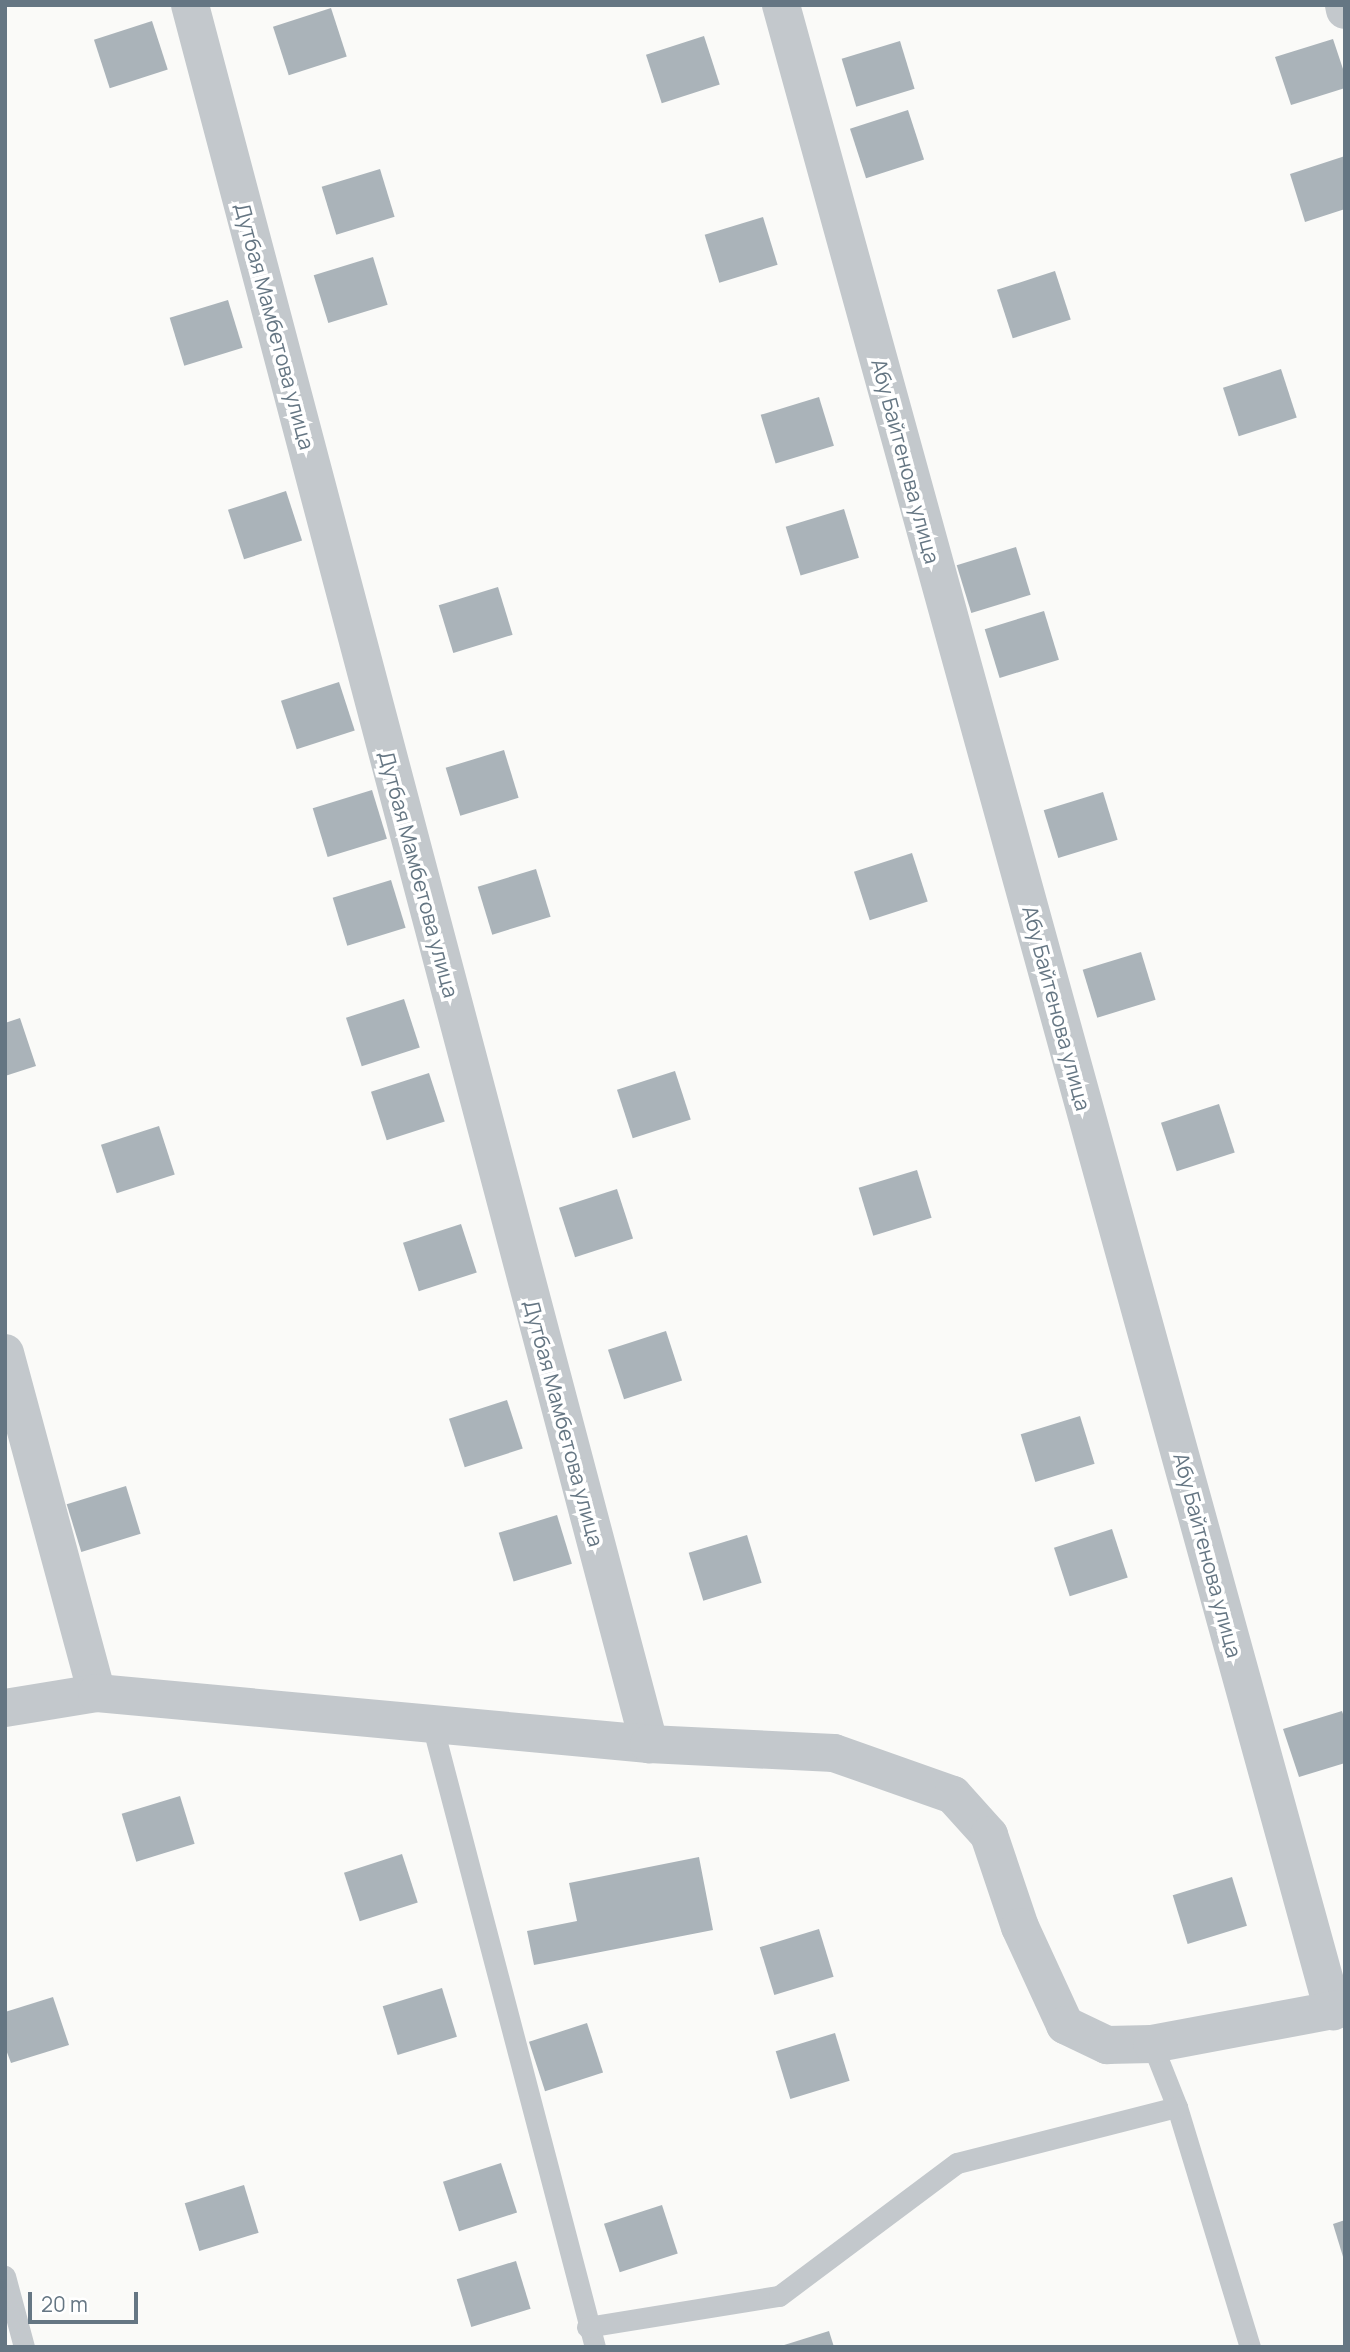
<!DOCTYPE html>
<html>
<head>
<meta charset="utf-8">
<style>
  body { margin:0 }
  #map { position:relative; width:1350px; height:2352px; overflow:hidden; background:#fafaf8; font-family:Manrope,sans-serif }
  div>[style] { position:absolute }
  .building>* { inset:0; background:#aab3b9; transform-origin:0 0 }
  .service>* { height:21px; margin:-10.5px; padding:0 10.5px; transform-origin:10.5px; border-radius:10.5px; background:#c3c8cc }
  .minor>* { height:38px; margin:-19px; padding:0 19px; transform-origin:19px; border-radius:19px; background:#c3c8cc }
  span { translate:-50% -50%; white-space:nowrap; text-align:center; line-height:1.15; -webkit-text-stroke:7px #fff; paint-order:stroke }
  .street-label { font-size:21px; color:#657683 }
  .frame { position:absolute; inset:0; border:7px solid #657683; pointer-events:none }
  .scale { position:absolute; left:28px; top:2292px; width:110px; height:32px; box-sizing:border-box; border:4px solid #657683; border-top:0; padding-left:9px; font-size:21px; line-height:24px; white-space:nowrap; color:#657683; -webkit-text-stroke:5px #fff; paint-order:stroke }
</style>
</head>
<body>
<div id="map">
  <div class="building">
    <div style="left:331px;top:8px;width:51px;height:61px;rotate:72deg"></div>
    <div style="left:152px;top:21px;width:51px;height:61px;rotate:72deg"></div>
    <div style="left:704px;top:36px;width:51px;height:61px;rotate:72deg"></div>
    <div style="clip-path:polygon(1333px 39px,1345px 75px,1345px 88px,1291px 105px,1275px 57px)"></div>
    <div style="left:900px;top:41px;width:50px;height:61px;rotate:73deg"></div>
    <div style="left:908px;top:110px;width:52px;height:61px;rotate:72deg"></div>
    <div style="clip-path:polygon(1345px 156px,1345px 209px,1305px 222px,1290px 174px)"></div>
    <div style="left:380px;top:169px;width:50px;height:61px;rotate:73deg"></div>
    <div style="left:763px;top:217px;width:50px;height:61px;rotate:73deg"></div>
    <div style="left:373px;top:257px;width:50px;height:62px;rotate:73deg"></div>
    <div style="left:1055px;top:271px;width:51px;height:61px;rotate:72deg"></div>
    <div style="left:228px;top:300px;width:50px;height:61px;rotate:73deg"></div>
    <div style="left:1281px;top:369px;width:51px;height:61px;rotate:72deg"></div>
    <div style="left:819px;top:397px;width:51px;height:61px;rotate:73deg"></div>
    <div style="left:286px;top:491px;width:52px;height:61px;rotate:72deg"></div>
    <div style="left:844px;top:509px;width:51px;height:61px;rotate:73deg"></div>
    <div style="left:1016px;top:547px;width:50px;height:62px;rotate:73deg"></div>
    <div style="left:498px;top:587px;width:50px;height:62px;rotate:73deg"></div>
    <div style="left:1044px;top:611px;width:51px;height:62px;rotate:73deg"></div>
    <div style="left:339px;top:682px;width:51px;height:61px;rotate:72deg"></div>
    <div style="left:504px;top:750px;width:50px;height:61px;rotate:73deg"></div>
    <div style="left:372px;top:790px;width:51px;height:62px;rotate:73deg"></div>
    <div style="left:1103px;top:792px;width:50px;height:62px;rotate:73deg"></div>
    <div style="left:912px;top:853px;width:51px;height:61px;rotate:72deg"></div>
    <div style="left:536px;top:869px;width:50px;height:61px;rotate:73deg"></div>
    <div style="left:391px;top:880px;width:50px;height:61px;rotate:73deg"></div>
    <div style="left:1141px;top:952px;width:50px;height:61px;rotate:73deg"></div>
    <div style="left:404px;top:999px;width:51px;height:61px;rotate:72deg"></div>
    <div style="clip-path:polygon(20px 1018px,36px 1066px,5px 1076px,5px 1023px)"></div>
    <div style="left:675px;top:1071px;width:51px;height:61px;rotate:72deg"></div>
    <div style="left:429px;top:1073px;width:51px;height:61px;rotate:72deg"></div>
    <div style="left:1219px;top:1104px;width:51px;height:61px;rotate:72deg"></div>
    <div style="left:159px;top:1126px;width:51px;height:61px;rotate:72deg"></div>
    <div style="left:917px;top:1170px;width:50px;height:61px;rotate:73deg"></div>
    <div style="left:617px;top:1189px;width:52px;height:61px;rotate:72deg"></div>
    <div style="left:461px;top:1224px;width:51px;height:61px;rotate:72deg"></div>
    <div style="left:666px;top:1331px;width:52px;height:61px;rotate:72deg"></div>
    <div style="left:507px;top:1400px;width:51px;height:61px;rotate:72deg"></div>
    <div style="left:1080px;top:1416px;width:50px;height:62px;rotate:73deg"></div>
    <div style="left:126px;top:1486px;width:50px;height:62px;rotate:73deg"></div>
    <div style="left:557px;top:1515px;width:51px;height:61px;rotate:73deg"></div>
    <div style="left:1112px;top:1529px;width:51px;height:61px;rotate:72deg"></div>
    <div style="left:747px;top:1535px;width:50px;height:61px;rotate:73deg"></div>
    <div style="clip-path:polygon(1342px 1711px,1345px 1720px,1345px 1763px,1299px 1777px,1283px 1729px)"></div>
    <div style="left:180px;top:1796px;width:50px;height:61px;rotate:73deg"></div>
    <div style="left:402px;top:1854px;width:51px;height:61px;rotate:72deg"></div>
    <div style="clip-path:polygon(699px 1857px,713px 1930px,534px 1965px,527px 1931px,577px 1921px,569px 1883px)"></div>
    <div style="left:1232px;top:1877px;width:51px;height:62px;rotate:73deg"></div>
    <div style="left:819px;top:1929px;width:50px;height:62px;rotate:73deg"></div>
    <div style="left:442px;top:1988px;width:51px;height:62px;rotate:73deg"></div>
    <div style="clip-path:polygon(53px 1997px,69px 2045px,11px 2063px,5px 2047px,5px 2012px)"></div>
    <div style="left:587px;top:2023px;width:52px;height:61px;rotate:72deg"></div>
    <div style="left:835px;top:2033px;width:50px;height:62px;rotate:73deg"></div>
    <div style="left:501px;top:2163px;width:52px;height:61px;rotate:72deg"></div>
    <div style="left:244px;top:2185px;width:50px;height:62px;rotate:73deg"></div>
    <div style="left:662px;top:2205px;width:51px;height:61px;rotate:72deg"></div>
    <div style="clip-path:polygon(1345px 2220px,1345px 2260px,1344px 2260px,1333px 2224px)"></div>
    <div style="left:516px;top:2261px;width:50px;height:62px;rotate:73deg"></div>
    <div style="clip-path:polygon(829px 2331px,834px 2347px,781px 2347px,781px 2346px)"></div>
  </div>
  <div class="service">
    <div style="left:432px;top:1724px;width:644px;rotate:75.34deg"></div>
    <div style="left:1152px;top:2044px;width:68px;rotate:68.4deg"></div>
    <div style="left:1177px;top:2107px;width:251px;rotate:73.1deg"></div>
    <div style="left:5px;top:2276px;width:73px;rotate:75deg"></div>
    <div style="left:587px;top:2327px;width:194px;rotate:-9.2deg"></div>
    <div style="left:779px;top:2296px;width:222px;rotate:-36.8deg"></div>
    <div style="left:957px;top:2163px;width:227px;rotate:-14.3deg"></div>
  </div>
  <div class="minor">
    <div style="left:190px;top:5px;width:1799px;rotate:75.21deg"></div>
    <div style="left:781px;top:5px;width:2081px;rotate:74.61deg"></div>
    <div style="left:1344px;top:5px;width:5px;rotate:79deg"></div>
    <div style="left:5px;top:1353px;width:352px;rotate:74.9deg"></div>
    <div style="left:5px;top:1708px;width:93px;rotate:-9.3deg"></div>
    <div style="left:97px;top:1693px;width:554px;rotate:5.28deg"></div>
    <div style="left:649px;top:1744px;width:185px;rotate:2.8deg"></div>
    <div style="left:834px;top:1753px;width:126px;rotate:19.4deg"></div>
    <div style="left:953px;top:1795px;width:54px;rotate:48deg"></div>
    <div style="left:989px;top:1835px;width:97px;rotate:71.4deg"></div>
    <div style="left:1020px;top:1927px;width:108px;rotate:65.3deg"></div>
    <div style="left:1065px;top:2025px;width:47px;rotate:25.5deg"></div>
    <div style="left:1107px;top:2045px;width:45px;rotate:-1.3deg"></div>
    <div style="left:1152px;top:2044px;width:196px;rotate:-10.6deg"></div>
  </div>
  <div class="street-label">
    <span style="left:275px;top:326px;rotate:75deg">Дутбая Мамбетова улица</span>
    <span style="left:906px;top:461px;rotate:75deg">Абу Байтенова улица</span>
    <span style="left:419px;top:874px;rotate:75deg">Дутбая Мамбетова улица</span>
    <span style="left:1057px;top:1008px;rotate:75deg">Абу Байтенова улица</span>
    <span style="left:564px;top:1423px;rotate:75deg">Дутбая Мамбетова улица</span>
    <span style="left:1208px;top:1555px;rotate:75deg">Абу Байтенова улица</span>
  </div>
  <div class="frame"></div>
  <div class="scale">20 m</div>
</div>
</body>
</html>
